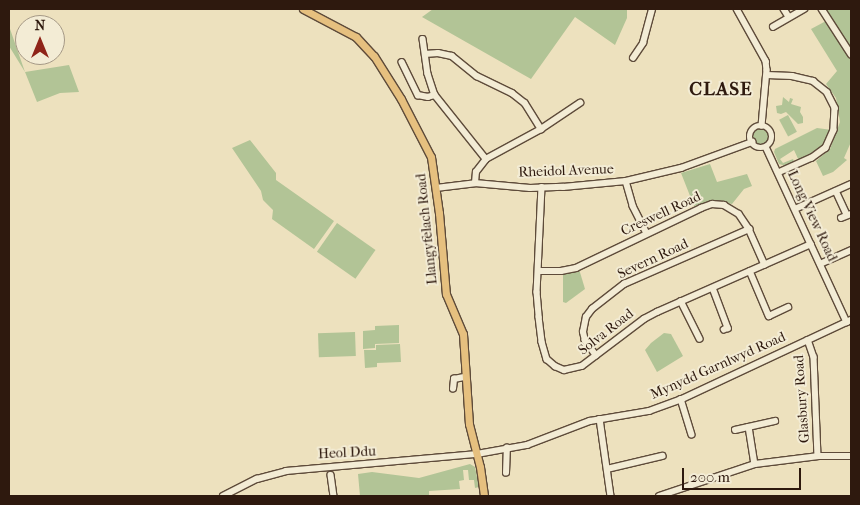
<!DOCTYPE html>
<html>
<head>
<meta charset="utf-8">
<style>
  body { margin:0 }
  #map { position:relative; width:860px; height:505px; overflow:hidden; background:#ede1be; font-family:"IM FELL French Canon",serif }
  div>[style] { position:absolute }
  .green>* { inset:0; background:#b2c496; transform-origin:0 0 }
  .round { border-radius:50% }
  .roads { filter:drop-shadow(1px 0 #5e4b3a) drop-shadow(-1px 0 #5e4b3a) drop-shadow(0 1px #5e4b3a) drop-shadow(0 -1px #5e4b3a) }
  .minor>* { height:5.5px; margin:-2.75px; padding:0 2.75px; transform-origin:2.75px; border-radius:2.75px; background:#f3ecd5 }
  .minor>.ring { margin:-2.75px; padding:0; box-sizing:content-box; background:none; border:5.5px solid #f3ecd5; border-radius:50% }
  .major>* { height:7px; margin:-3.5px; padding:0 3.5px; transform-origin:3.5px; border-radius:3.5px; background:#e6c07f }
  span { translate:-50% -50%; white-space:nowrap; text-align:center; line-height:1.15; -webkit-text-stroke:4px #f3ecd5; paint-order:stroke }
  .street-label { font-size:14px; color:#2e190e }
  .district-label { font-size:19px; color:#2e190e; font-weight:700; letter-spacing:1px }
  .frame { position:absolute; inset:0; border:10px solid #2e190e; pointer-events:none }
  .north { position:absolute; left:15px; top:15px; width:50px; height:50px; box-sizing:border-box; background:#f3ecd5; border:1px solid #a49885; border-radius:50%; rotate:0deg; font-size:14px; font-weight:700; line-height:20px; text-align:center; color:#2e190e }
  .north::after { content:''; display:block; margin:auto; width:18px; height:22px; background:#8f2418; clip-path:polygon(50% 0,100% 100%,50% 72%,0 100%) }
  .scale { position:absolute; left:682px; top:468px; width:119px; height:22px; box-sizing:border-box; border:2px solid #2e190e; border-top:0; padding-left:6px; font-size:15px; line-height:18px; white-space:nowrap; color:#2e190e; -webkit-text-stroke:4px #f3ecd5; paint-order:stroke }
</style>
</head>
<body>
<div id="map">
  <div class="green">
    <div style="clip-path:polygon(433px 9px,627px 9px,627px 18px,615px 45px,575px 17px,531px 79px,422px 17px)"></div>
    <div style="clip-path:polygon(819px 9px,851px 9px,851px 142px,844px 158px,847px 160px,833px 172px,823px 176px,816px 161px,830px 149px,840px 122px,836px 98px,826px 84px,837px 71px,811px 29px,826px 21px)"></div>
    <div style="clip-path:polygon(9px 26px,25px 72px,69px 65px,79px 92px,60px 93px,37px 102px,25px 72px,9px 46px)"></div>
    <div style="clip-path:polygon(783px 97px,789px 102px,790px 98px,793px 99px,791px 104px,801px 107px,800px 112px,803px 117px,803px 123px,798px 124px,786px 112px,781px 114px,777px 113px,776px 106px,782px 105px)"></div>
    <div style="left:788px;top:115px;width:19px;height:10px;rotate:62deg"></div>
    <div style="clip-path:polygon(817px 128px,832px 130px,820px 150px,799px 161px,794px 150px,780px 159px,783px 163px,793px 159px,795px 163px,786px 166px,779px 164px,774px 152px,775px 149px)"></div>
    <div class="round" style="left:753px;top:128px;width:18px;height:18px"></div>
    <div style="clip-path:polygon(250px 140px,276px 173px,276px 180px,334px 221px,314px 249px,272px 219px,273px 210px,263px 200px,261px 191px,232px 148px)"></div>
    <div style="clip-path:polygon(710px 164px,717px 182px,747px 174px,752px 186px,744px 189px,732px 204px,713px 200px,694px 206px,681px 173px)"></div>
    <div style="left:337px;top:223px;width:47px;height:35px;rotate:35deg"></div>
    <div style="clip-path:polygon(579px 269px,585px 289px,566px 303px,563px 302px,563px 273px)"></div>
    <div style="clip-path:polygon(399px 325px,399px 343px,375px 344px,375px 348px,363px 349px,363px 331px,375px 330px,375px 326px)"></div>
    <div style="left:355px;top:332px;width:24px;height:37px;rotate:88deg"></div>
    <div style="clip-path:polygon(664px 333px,671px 334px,683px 356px,657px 372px,645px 350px,651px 343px)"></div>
    <div style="clip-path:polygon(400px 344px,401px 362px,377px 363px,377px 367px,365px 368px,364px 350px,376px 350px,376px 345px)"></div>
    <div style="clip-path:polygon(470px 464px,475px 467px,479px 487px,475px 488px,474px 480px,469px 480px,468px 470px,463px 470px,464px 480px,459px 481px,460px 489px,429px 491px,429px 496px,360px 496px,358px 474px,372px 472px,419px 478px)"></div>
  </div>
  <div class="roads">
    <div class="minor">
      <div style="left:737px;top:9px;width:60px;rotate:60.9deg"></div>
      <div style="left:766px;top:61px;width:9px;rotate:84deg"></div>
      <div style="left:767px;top:70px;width:56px;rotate:95.1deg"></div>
      <div style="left:784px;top:9px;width:9px;rotate:58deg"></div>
      <div style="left:822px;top:9px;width:54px;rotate:57.2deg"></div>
      <div style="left:773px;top:27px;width:36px;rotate:-30deg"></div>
      <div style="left:423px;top:39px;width:35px;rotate:82deg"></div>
      <div style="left:428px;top:74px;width:22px;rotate:72deg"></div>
      <div style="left:435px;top:95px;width:82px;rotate:51.4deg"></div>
      <div style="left:425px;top:54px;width:13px;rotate:-4deg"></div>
      <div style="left:438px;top:53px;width:14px;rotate:12deg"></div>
      <div style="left:452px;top:56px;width:32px;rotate:39deg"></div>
      <div style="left:477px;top:76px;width:39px;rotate:26deg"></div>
      <div style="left:512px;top:93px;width:16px;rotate:38deg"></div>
      <div style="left:525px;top:103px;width:31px;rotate:58deg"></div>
      <div style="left:633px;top:58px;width:18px;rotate:-56deg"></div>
      <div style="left:643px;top:43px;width:35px;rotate:-75deg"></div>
      <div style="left:402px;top:62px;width:37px;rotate:64deg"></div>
      <div style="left:418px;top:95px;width:10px;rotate:11deg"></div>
      <div style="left:428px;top:97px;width:7px;rotate:-16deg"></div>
      <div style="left:767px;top:75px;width:25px;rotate:2deg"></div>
      <div style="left:792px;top:76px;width:22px;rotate:13deg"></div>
      <div style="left:813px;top:81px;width:18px;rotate:38deg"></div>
      <div style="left:827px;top:92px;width:18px;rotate:63deg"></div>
      <div style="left:835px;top:108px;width:22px;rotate:93deg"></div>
      <div style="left:834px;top:130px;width:20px;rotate:114deg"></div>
      <div style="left:826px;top:148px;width:17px;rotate:144deg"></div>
      <div style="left:812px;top:158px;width:36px;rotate:156deg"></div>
      <div class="ring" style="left:750px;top:126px;width:16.5px;height:16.5px"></div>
      <div style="left:766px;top:147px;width:193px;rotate:65.2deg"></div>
      <div style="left:626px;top:181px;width:26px;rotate:74deg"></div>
      <div style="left:633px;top:206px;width:30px;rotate:63deg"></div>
      <div style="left:475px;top:183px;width:11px;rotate:-85deg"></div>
      <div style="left:476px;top:172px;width:16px;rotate:-52deg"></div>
      <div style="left:486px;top:159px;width:63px;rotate:-28.6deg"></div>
      <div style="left:541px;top:129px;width:47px;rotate:-33.7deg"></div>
      <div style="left:542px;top:187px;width:105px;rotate:92.7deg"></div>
      <div style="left:537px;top:292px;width:25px;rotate:85deg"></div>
      <div style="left:539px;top:317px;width:25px;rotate:83deg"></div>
      <div style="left:542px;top:342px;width:18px;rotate:74deg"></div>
      <div style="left:547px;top:359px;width:11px;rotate:41deg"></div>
      <div style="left:555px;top:366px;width:10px;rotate:24deg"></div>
      <div style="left:564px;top:370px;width:18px;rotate:-13deg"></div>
      <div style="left:582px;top:366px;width:78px;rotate:-37.2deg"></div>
      <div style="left:644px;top:319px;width:15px;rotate:-28deg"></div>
      <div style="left:657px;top:312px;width:168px;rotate:-23.8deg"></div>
      <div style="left:436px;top:188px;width:39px;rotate:-7deg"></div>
      <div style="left:475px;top:183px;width:55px;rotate:5.2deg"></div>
      <div style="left:530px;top:188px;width:33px;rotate:-2deg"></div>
      <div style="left:563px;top:187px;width:63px;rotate:-5.4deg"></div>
      <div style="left:626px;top:181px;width:57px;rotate:-13.3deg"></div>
      <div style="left:681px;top:168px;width:76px;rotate:-20.1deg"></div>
      <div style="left:836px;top:191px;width:26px;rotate:65deg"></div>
      <div style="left:795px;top:209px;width:61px;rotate:-24.1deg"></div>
      <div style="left:841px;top:218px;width:11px;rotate:-22deg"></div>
      <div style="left:820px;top:264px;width:34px;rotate:-24deg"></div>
      <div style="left:538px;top:271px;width:23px"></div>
      <div style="left:561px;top:271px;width:15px;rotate:-11deg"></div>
      <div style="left:576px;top:268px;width:139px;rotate:-25.6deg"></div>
      <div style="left:701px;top:208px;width:12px;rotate:-20deg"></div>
      <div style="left:712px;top:204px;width:12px;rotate:5deg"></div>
      <div style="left:724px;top:205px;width:17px;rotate:31deg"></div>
      <div style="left:739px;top:214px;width:18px;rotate:56deg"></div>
      <div style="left:749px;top:229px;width:39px;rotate:66deg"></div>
      <div style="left:750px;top:271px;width:49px;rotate:67.1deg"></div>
      <div style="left:769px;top:316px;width:21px;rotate:-25deg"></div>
      <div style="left:713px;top:288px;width:43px;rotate:69.4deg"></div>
      <div style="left:728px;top:328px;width:4px;rotate:153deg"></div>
      <div style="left:681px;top:301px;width:42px;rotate:63.4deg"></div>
      <div style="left:808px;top:340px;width:18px;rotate:71deg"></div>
      <div style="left:814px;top:357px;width:99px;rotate:87.7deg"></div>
      <div style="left:596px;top:356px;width:19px;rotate:-126deg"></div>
      <div style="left:585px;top:341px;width:9px;rotate:-103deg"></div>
      <div style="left:583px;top:332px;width:15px;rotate:-79deg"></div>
      <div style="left:586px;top:317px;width:10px;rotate:-53deg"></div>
      <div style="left:592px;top:309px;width:41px;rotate:-38deg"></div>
      <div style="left:624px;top:284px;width:137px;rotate:-23.7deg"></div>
      <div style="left:453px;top:389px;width:10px;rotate:-84deg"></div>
      <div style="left:454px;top:379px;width:10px;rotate:-11deg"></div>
      <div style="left:681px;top:399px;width:37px;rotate:73deg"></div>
      <div style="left:600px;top:419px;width:78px;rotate:81.9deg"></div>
      <div style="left:749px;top:427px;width:37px;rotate:81deg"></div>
      <div style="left:735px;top:430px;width:41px;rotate:-12.7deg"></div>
      <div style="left:607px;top:469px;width:57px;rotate:-13.3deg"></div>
      <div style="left:506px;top:473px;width:25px;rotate:-88deg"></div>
      <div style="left:331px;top:475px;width:21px;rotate:82deg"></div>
      <div style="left:223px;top:496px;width:38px;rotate:-27deg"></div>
      <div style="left:257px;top:479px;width:30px;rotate:-15deg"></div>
      <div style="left:286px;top:471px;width:192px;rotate:-5.1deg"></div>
      <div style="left:477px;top:454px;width:51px;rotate:-10.2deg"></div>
      <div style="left:527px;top:445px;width:67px;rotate:-20.9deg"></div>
      <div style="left:590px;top:421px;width:60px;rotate:-9.6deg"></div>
      <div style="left:649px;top:411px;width:35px;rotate:-20deg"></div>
      <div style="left:682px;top:399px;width:187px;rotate:-25.1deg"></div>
      <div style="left:659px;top:496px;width:101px;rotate:-18.4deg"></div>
      <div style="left:755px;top:464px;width:64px;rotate:-7.2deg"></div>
      <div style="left:818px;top:456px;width:33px"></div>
    </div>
    <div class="major">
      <div style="left:303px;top:9px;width:60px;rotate:27.8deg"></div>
      <div style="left:356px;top:37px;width:26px;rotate:47deg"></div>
      <div style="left:374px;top:56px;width:51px;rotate:57.9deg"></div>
      <div style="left:401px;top:99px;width:65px;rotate:62.7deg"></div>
      <div style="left:431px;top:157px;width:57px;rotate:81.9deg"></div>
      <div style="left:439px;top:213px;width:81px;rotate:85.1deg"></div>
      <div style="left:446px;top:294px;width:43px;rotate:67deg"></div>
      <div style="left:463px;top:334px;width:90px;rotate:86.2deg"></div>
      <div style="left:469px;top:424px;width:44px;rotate:75.7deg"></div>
      <div style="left:480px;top:467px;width:29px;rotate:82deg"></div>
    </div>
  </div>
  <div class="street-label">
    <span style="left:566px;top:171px;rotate:-2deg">Rheidol Avenue</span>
    <span style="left:661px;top:214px;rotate:-25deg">Creswell Road</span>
    <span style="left:812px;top:216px;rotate:65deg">Long View Road</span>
    <span style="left:427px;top:229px;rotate:-96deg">Llangyfelach Road</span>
    <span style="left:653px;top:259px;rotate:-25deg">Severn Road</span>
    <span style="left:606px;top:332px;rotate:-38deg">Solva Road</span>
    <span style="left:718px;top:366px;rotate:-24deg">Mynydd Garnlwyd Road</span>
    <span style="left:802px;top:399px;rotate:-94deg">Glasbury Road</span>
    <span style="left:347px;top:453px;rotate:-3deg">Heol Ddu</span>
  </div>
  <div class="district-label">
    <span style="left:721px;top:90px">CLASE</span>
  </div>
  <div class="frame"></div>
  <div class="north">N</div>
  <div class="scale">200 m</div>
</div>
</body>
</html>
